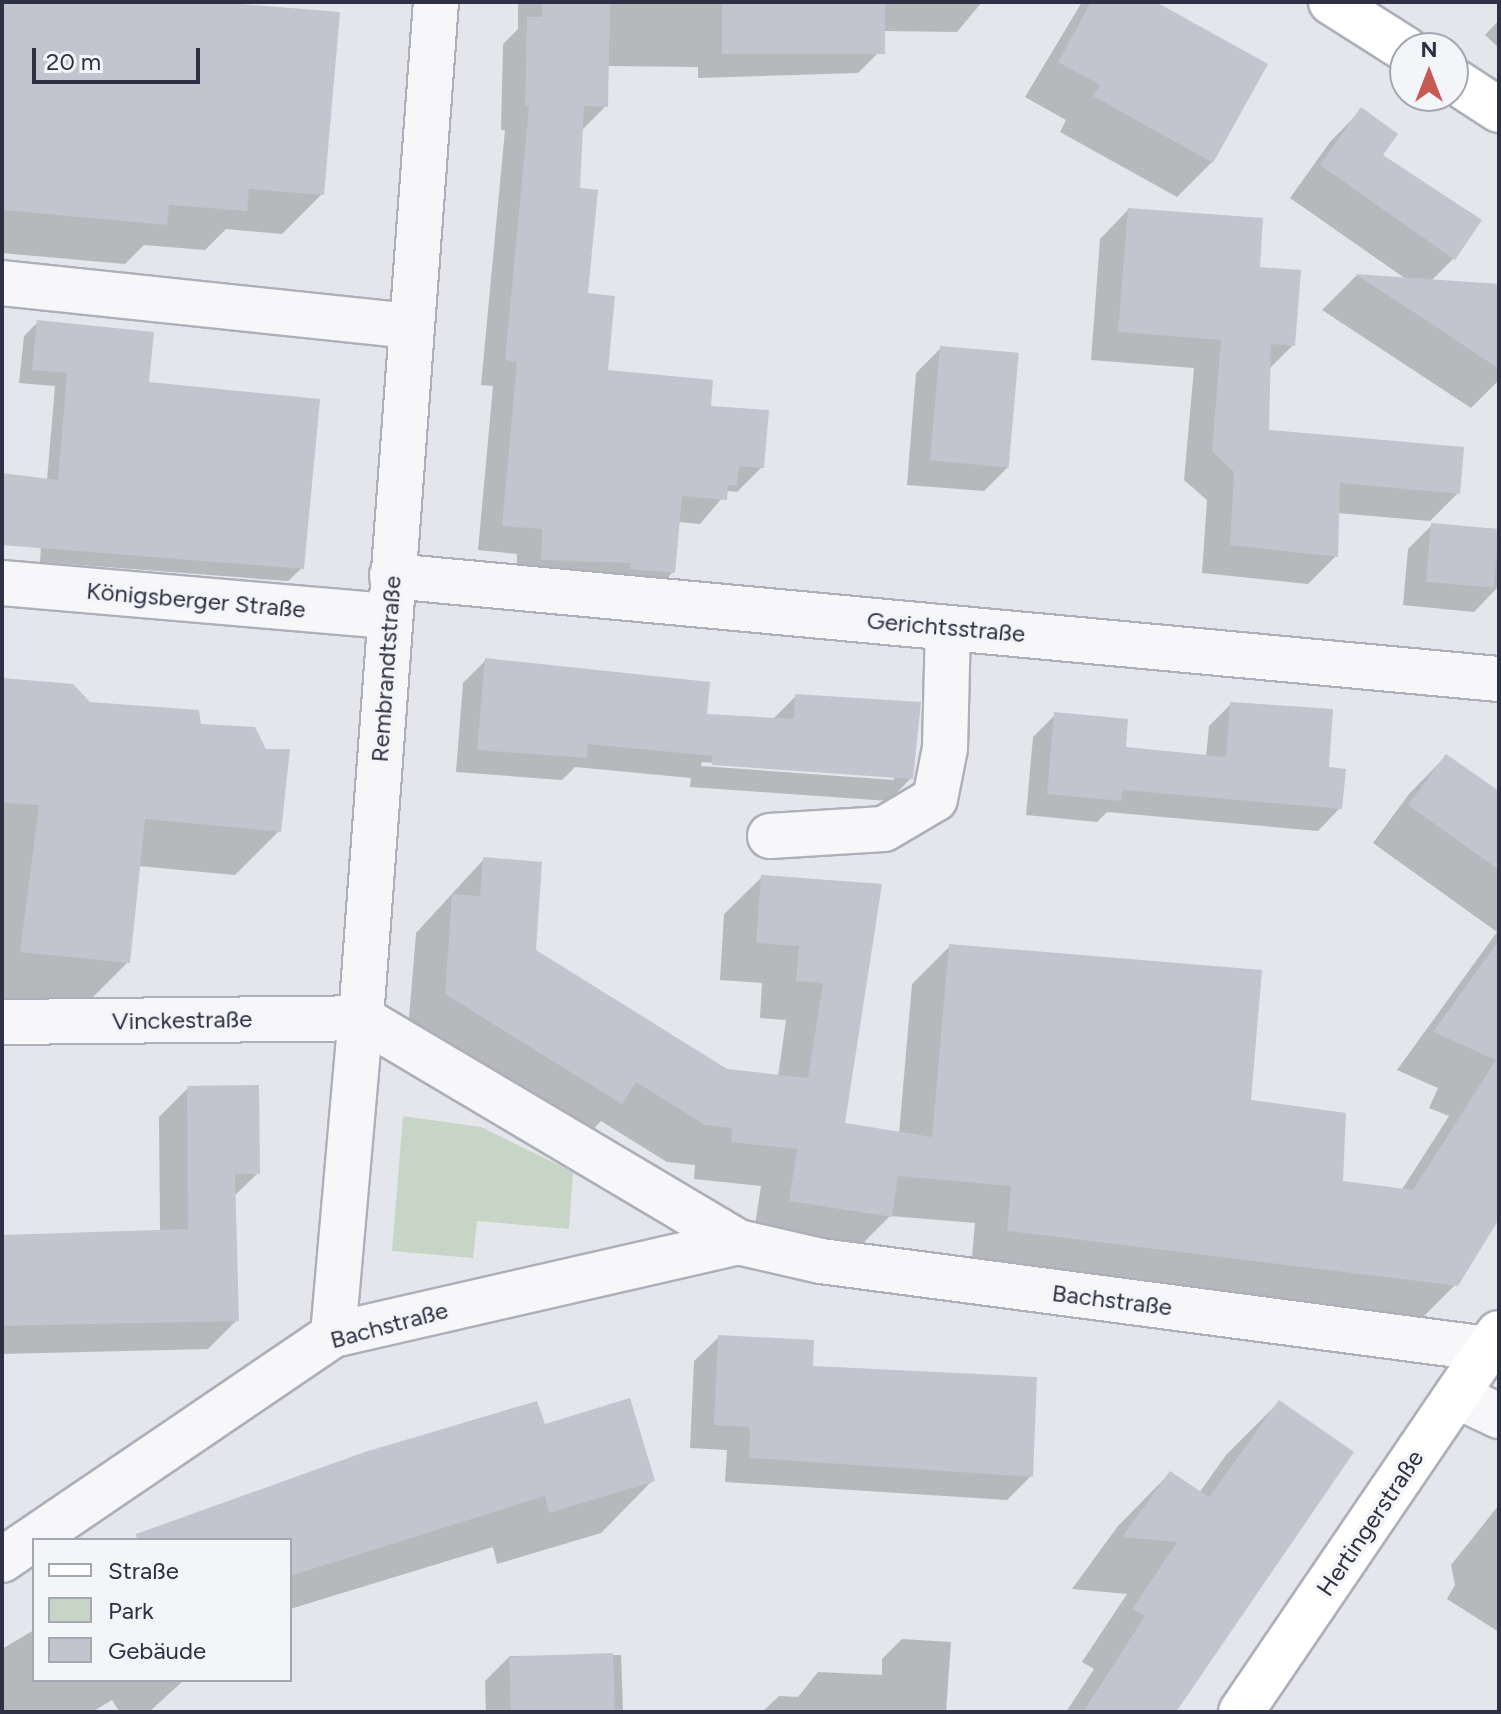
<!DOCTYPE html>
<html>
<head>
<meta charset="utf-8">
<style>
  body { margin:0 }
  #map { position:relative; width:1501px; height:1714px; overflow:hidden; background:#e4e6eb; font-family:Figtree,sans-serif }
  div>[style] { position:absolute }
  .green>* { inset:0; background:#c7d5c6 }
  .shadow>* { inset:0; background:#0003 }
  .building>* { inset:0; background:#c2c4ce; transform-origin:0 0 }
  .roads { filter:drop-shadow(2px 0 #adb0b9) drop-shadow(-2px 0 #adb0b9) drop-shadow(0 2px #adb0b9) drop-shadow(0 -2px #adb0b9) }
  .minor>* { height:44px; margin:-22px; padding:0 22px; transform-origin:22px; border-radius:22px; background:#f7f7fa }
  .major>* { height:44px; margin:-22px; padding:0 22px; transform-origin:22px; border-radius:22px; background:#fff }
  span { translate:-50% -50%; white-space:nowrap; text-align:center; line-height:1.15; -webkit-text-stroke:7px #f4f5f9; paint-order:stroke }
  .street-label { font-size:24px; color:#2d3143 }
  .frame { position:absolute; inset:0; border:4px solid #2d3143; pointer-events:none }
  .legend { position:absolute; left:32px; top:1538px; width:260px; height:144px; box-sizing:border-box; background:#f4f5f9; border:2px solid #a4a7b0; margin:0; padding:10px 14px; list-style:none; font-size:24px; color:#2d3143 }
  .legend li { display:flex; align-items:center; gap:16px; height:40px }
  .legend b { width:40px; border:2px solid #a4a7b0 }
  .north { position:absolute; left:1389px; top:32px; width:80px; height:80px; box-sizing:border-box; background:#f4f5f9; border:2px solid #a4a7b0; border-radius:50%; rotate:0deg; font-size:22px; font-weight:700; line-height:32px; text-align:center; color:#2d3143 }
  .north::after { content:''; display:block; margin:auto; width:28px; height:36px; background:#c65954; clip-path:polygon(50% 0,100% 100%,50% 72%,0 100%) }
  .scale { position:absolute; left:32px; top:48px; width:168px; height:36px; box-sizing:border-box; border:4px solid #2d3143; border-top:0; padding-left:10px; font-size:24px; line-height:28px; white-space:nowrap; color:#2d3143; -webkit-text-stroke:6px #f4f5f9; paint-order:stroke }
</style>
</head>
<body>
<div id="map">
  <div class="green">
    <div style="clip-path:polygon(403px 1116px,481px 1127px,573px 1172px,569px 1229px,477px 1221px,473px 1258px,392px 1251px)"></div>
  </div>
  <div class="shadow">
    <div style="clip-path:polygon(2px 2px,193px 2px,322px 194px,282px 234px,226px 229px,205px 250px,144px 245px,125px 264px,2px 253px)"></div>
    <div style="clip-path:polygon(518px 2px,982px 2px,957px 32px,883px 31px,883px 48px,858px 73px,698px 78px,698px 67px,607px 66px,606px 106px,580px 132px,578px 190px,586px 295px,606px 372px,709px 408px,762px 467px,737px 492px,728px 491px,700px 524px,678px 522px,673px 572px,648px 597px,517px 585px,517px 554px,478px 550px,493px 386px,481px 385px,505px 130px,501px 130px,503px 44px,518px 29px)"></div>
    <div style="clip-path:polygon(1082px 2px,1151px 2px,1212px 162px,1177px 197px,1060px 132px,1066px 120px,1025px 97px)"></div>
    <div style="clip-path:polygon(1499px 20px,1499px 48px,1485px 35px)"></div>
    <div style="clip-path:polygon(1361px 110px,1380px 156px,1453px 259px,1431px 281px,1499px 286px,1499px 380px,1471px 408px,1322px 310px,1356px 276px,1406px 279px,1290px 198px,1330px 142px)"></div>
    <div style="clip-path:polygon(1128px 210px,1258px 269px,1293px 345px,1269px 369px,1267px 432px,1458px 493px,1430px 521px,1337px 513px,1336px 556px,1308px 584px,1202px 573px,1207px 500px,1184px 480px,1194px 368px,1091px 360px,1100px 239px)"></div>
    <div style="clip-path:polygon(38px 322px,147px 384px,302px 568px,288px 581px,40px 562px,41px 545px,2px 540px,2px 475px,47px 480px,55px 386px,19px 383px,24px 336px)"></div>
    <div style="clip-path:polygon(940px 349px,1008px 467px,984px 491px,907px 485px,916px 373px)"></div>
    <div style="clip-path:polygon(1432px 525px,1499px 531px,1498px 587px,1474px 612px,1403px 605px,1408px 549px)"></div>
    <div style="clip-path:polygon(evenodd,486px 660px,705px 716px,773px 719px,796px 696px,911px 778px,889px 801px,690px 787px,691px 778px,575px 767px,562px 780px,456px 772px,463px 683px,486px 660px,702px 762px,894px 776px,894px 780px,701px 766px,702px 762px)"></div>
    <div style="clip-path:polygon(2px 680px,89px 704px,279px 831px,235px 875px,138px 866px,128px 962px,84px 1006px,2px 998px)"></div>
    <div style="clip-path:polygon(1231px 704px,1327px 769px,1340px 808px,1318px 831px,1107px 812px,1097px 822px,1026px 815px,1033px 737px,1055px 715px,1124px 749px,1206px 757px,1209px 726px)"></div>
    <div style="clip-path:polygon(1446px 756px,1499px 794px,1499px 1216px,1456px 1284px,1418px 1322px,971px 1268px,975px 1223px,890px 1216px,853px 1253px,753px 1238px,761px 1186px,694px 1179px,695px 1165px,667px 1162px,601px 1121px,583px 1140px,408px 1031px,416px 933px,484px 859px,534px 951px,726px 1071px,778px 1077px,786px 1020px,760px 1018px,762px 983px,720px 980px,724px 914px,762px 877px,880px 886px,843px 1125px,899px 1134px,912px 984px,950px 946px,1248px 1102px,1340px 1183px,1401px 1191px,1449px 1116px,1429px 1108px,1438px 1088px,1397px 1070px,1497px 932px,1373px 843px,1409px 794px)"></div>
    <div style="clip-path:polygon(188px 1088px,258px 1173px,234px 1196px,237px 1320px,208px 1349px,2px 1354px,2px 1237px,160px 1232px,159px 1117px)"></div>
    <div style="clip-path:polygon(719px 1337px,811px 1368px,1031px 1476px,1007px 1500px,725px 1482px,727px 1450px,690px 1448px,694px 1361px)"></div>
    <div style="clip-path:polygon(1279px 1402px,1165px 1712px,1066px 1712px,1094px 1669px,1082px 1662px,1127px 1594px,1072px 1589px,1118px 1526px,1170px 1473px,1199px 1493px,1226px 1455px)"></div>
    <div style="clip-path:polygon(544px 1426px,653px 1480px,601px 1533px,497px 1564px,493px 1547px,290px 1609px,290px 1540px,159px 1540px)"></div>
    <div style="clip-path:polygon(1499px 1505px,1499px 1632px,1447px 1599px,1455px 1585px,1451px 1565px)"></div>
    <div style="clip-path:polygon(34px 1630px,34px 1680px,184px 1680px,149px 1712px,120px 1712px,112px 1700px,92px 1712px,2px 1712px,2px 1649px)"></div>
    <div style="clip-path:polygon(902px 1639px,951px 1642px,946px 1712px,762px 1712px,779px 1696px,798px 1697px,818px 1672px,882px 1675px,882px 1659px)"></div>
    <div style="clip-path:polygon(621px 1655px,623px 1712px,486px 1712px,485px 1681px,510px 1656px)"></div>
  </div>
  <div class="building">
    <div style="clip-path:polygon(2px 2px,217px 2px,340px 12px,324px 195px,249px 189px,247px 211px,169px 205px,167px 225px,2px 210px)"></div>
    <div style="clip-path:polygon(542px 2px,610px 2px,608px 107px,584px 106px,580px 188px,598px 190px,588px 293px,615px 296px,608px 370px,713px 380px,711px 406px,769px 410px,764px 468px,739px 466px,737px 486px,728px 485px,727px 500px,682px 496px,675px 573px,630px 569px,631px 563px,541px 560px,542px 529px,502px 526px,517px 362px,505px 360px,529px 106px,525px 106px,527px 17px,542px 17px)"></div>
    <div style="left:722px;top:2px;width:163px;height:52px"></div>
    <div style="clip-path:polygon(1091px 2px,1156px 2px,1268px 64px,1213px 163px,1093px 96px,1100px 85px,1058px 62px)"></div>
    <div style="clip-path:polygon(1361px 107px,1398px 134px,1383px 155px,1482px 220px,1455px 260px,1320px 165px)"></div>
    <div style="clip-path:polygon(1128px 208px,1263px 218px,1260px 267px,1301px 270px,1295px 346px,1271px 344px,1269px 430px,1464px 447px,1460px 494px,1340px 483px,1338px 557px,1230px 545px,1234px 472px,1212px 451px,1221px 340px,1118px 332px)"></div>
    <div style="clip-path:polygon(1355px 274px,1499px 284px,1499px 369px,1432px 324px)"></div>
    <div style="clip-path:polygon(37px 320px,154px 332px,149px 382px,320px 399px,304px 569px,2px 545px,2px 473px,58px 480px,67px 373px,32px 370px)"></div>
    <div style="left:940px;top:346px;width:79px;height:115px;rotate:5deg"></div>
    <div style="left:1431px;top:523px;width:68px;height:59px;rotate:5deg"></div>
    <div style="clip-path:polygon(485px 658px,710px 682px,707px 714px,794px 719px,795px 694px,921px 702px,913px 779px,712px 765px,712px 756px,588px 744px,587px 758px,477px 750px)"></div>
    <div style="clip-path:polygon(2px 678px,73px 684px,90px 702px,199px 710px,201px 724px,255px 727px,266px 749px,290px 749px,281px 832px,145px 819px,130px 963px,20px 952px,39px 805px,2px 803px)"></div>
    <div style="clip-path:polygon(1230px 702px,1333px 709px,1329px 767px,1346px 769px,1342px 809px,1122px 790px,1121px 801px,1047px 794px,1054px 712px,1128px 719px,1126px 747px,1226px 757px)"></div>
    <div style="clip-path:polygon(1446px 754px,1499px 791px,1499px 870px,1408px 805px)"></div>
    <div style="clip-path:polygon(483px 857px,542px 862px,536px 950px,727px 1069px,808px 1078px,823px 983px,796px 981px,799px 946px,756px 943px,761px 875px,882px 884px,845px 1123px,932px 1137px,949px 944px,1262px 970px,1251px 1100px,1346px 1113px,1343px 1181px,1413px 1190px,1496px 1060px,1433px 1032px,1499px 940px,1499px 1219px,1458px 1286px,1007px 1231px,1011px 1186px,898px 1176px,892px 1217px,789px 1201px,797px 1149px,731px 1142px,732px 1128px,705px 1125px,636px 1082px,622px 1104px,445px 994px,452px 894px,480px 896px)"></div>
    <div style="clip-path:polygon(259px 1085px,260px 1174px,235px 1174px,239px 1321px,2px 1326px,2px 1235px,188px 1229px,187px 1086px)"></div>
    <div style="clip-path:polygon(718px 1335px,814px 1340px,813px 1366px,1037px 1377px,1033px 1477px,749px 1458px,750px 1427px,714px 1425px)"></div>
    <div style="clip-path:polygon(630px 1398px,655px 1481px,549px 1513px,545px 1496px,290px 1576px,290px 1540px,137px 1540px,136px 1534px,365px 1452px,537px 1401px,545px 1424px)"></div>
    <div style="clip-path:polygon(1279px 1400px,1354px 1452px,1176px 1712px,1083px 1712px,1145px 1616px,1132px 1609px,1177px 1542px,1122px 1537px,1170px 1471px,1209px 1497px)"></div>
    <div style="left:613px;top:1653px;width:59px;height:104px;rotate:88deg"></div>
  </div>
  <div class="roads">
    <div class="minor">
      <div style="left:2px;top:283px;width:411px;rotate:6deg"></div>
      <div style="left:392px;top:576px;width:1112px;rotate:5.32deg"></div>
      <div style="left:2px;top:583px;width:388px;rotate:4.9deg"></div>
      <div style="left:770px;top:836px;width:114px;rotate:-3.5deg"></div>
      <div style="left:884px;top:829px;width:59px;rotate:-30.5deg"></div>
      <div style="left:935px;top:799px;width:52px;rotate:-78.9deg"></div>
      <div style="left:945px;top:748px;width:120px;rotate:-88.6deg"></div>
      <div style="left:2px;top:1022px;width:359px;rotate:-0.6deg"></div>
      <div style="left:361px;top:1018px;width:439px;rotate:30.7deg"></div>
      <div style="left:333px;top:1335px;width:318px;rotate:-85deg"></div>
      <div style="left:361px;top:1018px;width:1019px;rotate:-85.78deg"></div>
      <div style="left:1457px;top:1396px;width:47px;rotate:25.5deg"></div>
      <div style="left:2px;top:1560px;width:400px;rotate:-34.2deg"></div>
      <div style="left:333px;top:1335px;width:416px;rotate:-12.9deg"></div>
      <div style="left:738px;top:1242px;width:85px;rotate:12.9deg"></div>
      <div style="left:821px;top:1261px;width:673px;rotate:7.52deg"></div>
    </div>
    <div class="major">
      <div style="left:1331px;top:2px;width:88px;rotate:32.4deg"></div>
      <div style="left:1453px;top:80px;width:55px;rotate:33.1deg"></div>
      <div style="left:1241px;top:1712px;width:458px;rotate:-55.8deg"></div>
    </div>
  </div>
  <div class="street-label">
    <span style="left:196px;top:600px;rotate:5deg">Königsberger Straße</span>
    <span style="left:946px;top:627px;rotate:5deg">Gerichtsstraße</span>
    <span style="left:386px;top:669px;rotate:-86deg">Rembrandtstraße</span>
    <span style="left:182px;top:1020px;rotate:-1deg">Vinckestraße</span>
    <span style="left:1112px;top:1300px;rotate:7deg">Bachstraße</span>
    <span style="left:389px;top:1325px;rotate:-15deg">Bachstraße</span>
    <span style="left:1370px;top:1523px;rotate:-56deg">Hertingerstraße</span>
  </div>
  <div class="frame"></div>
  <ul class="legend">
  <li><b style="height:10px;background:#fff"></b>Straße</li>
  <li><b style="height:22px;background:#c7d5c6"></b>Park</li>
  <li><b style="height:22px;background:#c2c4ce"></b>Gebäude</li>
  </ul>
  <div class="north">N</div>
  <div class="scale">20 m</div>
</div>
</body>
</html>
